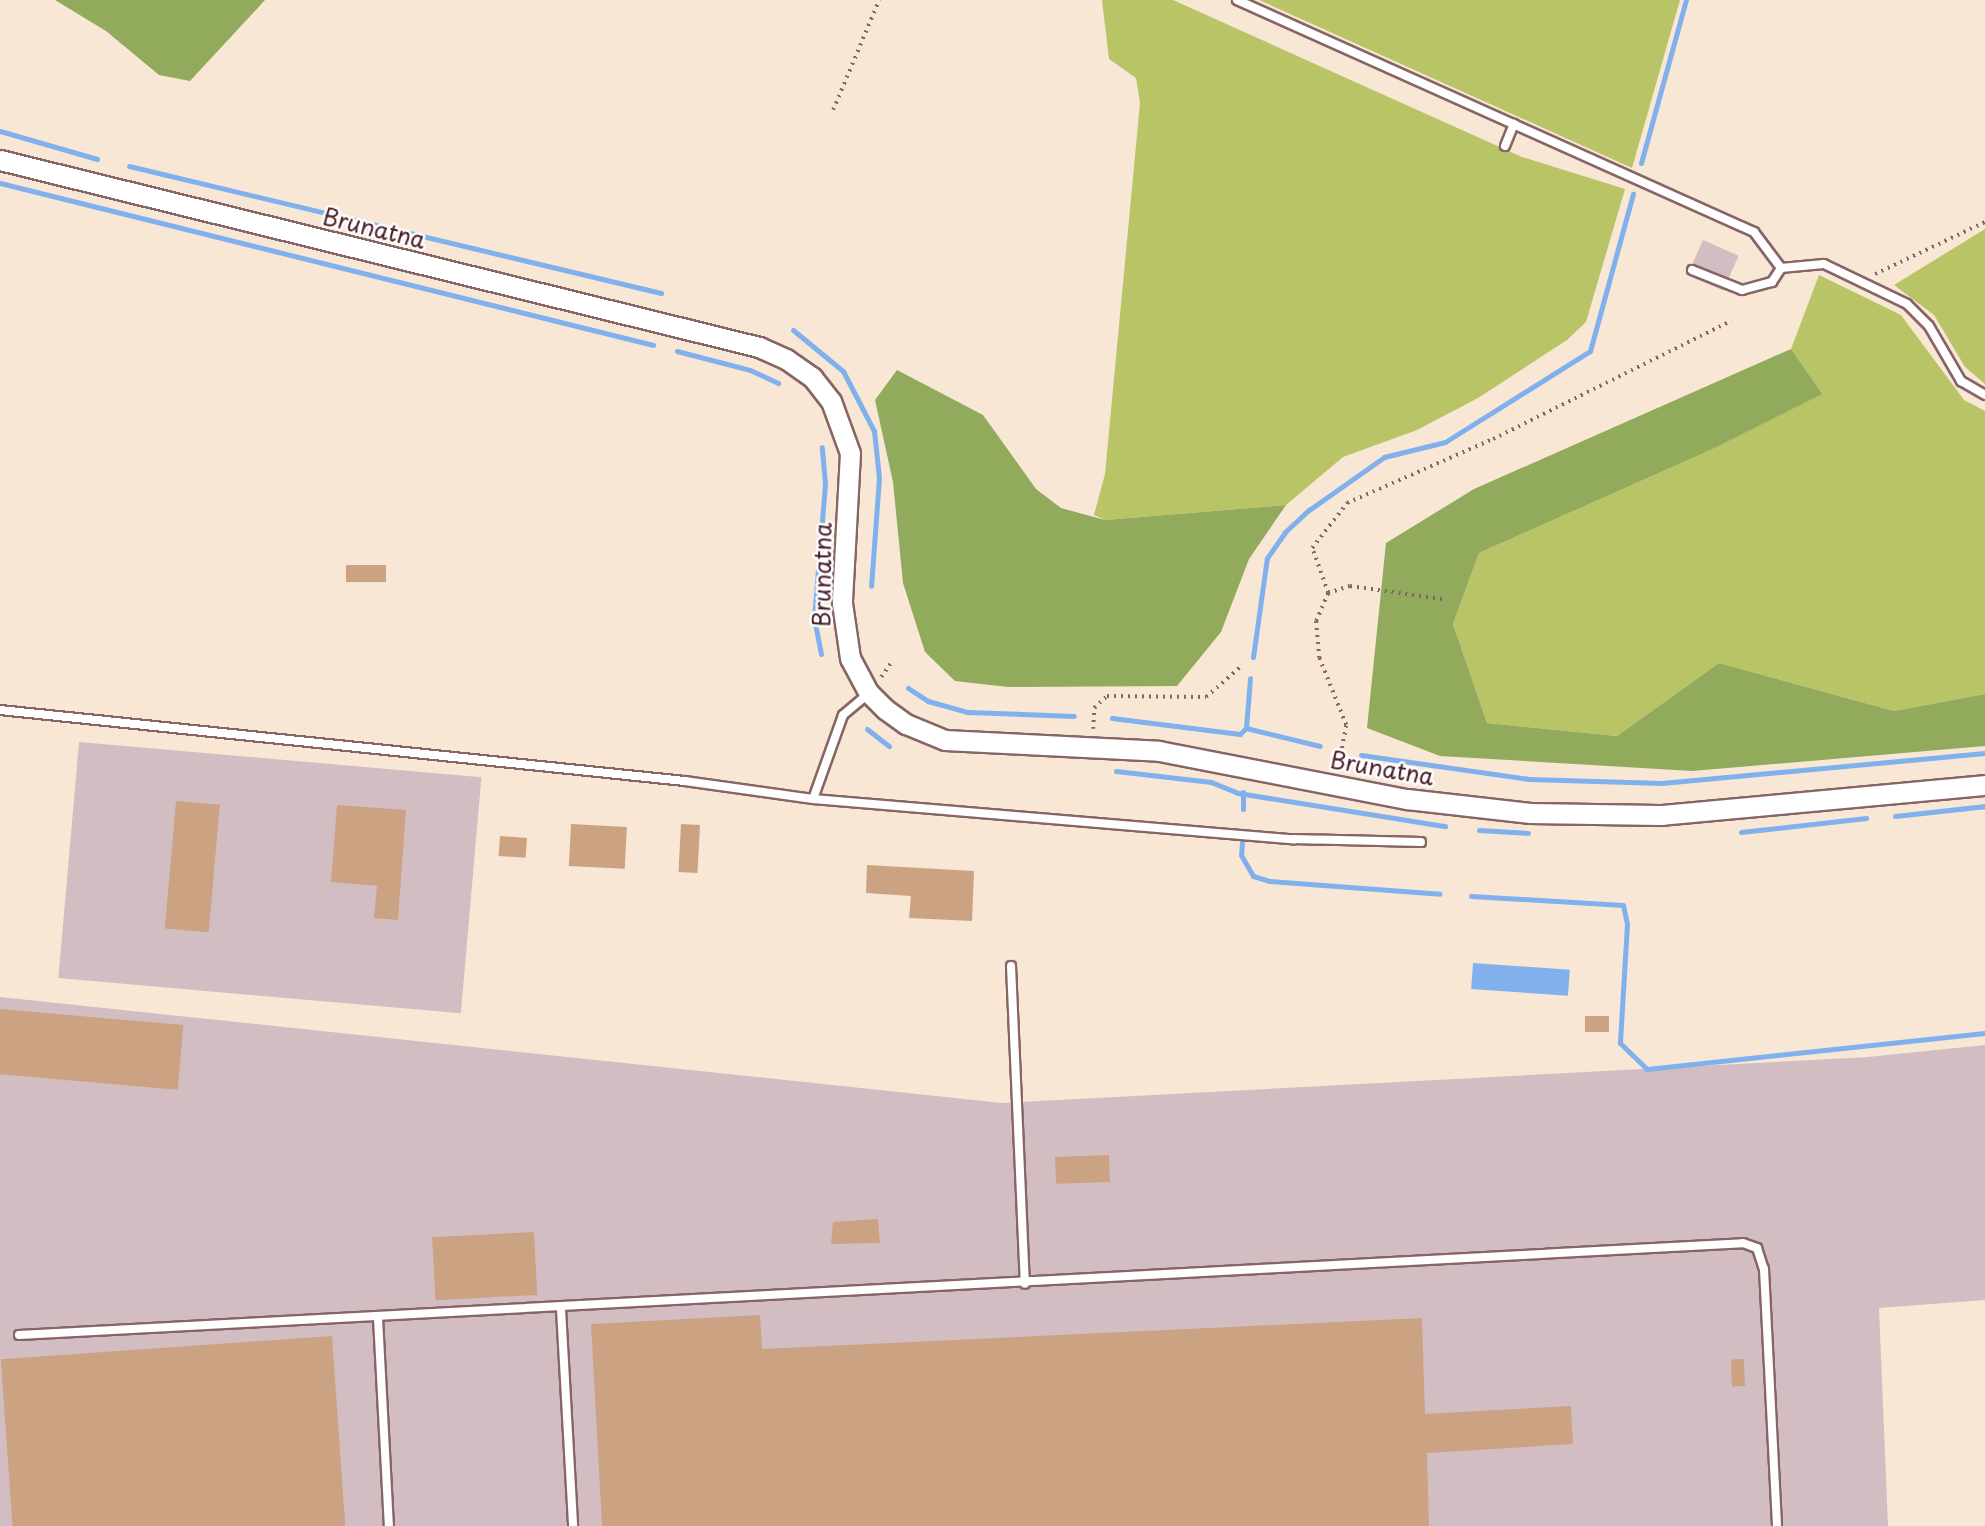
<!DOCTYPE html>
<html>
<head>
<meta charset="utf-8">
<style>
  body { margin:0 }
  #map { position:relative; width:1985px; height:1526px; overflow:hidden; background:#f8e7d4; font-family:"Playpen Sans",sans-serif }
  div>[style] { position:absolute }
  .industrial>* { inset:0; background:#d2bec2; transform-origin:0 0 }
  .green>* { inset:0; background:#b8c466 }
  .forest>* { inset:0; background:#92aa5b }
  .water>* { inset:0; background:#80b1ec; transform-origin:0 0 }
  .stream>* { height:5px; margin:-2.5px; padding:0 2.5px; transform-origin:2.5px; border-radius:2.5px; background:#80b1ec }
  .building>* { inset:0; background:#cba383; transform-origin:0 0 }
  .path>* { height:3.5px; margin-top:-1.75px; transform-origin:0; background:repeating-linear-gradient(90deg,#876566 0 2px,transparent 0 7px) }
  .roads { filter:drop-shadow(2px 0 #876566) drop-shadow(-2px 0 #876566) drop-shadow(0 2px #876566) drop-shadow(0 -2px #876566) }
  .service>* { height:8px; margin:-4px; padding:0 4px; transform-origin:4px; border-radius:4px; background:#fff }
  .tertiary>* { height:19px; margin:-9.5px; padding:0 9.5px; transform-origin:9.5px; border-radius:9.5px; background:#fff }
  span { translate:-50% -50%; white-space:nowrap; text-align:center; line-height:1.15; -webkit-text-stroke:5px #fff; paint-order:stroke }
  .street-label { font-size:23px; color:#4a1f2b }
</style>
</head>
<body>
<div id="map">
  <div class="industrial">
    <div style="left:1703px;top:240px;width:39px;height:38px;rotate:24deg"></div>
    <div style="left:79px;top:742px;width:404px;height:237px;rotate:5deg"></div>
    <div style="clip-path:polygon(0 997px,1002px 1103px,1868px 1057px,1985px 1045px,1985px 1300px,1879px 1308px,1888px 1526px,0 1526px)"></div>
  </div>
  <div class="green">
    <div style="clip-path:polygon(1102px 0,1173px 0,1522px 157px,1625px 189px,1586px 322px,1567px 340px,1478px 398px,1417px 430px,1343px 457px,1286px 505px,1105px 520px,1094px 515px,1105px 474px,1140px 103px,1136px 78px,1109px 59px)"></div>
    <div style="clip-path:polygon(1259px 0,1680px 0,1632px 168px)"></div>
    <div style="clip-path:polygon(1985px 229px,1985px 384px,1965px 367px,1934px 315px,1894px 285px)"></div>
    <div style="clip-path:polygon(1819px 275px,1901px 315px,1964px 400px,1985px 411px,1985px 694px,1894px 711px,1719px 663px,1617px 736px,1487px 723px,1453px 624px,1479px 553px,1715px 448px,1821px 394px,1791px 349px)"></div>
  </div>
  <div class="forest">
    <div style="clip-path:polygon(55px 0,265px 0,190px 81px,159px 75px,106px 31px)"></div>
    <div style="clip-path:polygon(1791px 349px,1822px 394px,1715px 448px,1479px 553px,1453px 624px,1487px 723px,1617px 736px,1719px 663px,1894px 711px,1985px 694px,1985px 746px,1692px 771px,1440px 756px,1367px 728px,1386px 543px,1474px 489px)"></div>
    <div style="clip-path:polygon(897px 370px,983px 415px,1036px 489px,1061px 508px,1105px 520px,1286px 505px,1249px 559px,1221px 632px,1177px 686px,1008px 687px,955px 681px,925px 652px,903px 583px,893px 482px,875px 400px)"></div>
  </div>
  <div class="water">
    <div style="left:1473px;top:963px;width:97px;height:26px;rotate:4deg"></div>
  </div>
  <div class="stream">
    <div style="left:0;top:131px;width:101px;rotate:16.1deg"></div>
    <div style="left:1641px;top:163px;width:169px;rotate:-74.6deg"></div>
    <div style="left:129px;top:166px;width:547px;rotate:13.43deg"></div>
    <div style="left:0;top:183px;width:673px;rotate:13.93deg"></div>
    <div style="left:793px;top:330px;width:65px;rotate:39.4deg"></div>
    <div style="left:843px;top:371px;width:68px;rotate:62.7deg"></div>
    <div style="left:874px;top:431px;width:47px;rotate:83.9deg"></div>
    <div style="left:879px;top:478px;width:108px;rotate:94.2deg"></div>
    <div style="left:677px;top:351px;width:75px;rotate:14.6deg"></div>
    <div style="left:750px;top:370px;width:31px;rotate:25deg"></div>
    <div style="left:821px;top:654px;width:37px;rotate:-101deg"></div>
    <div style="left:814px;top:618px;width:134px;rotate:-85.3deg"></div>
    <div style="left:825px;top:484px;width:37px;rotate:-95deg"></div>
    <div style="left:1253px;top:657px;width:100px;rotate:-82deg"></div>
    <div style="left:1267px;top:558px;width:32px;rotate:-55deg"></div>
    <div style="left:1285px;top:532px;width:33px;rotate:-43deg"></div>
    <div style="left:1309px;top:510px;width:92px;rotate:-35.2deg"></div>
    <div style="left:1384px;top:457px;width:63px;rotate:-13.8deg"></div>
    <div style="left:1445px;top:442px;width:171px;rotate:-32.1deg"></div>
    <div style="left:1590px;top:351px;width:163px;rotate:-74.7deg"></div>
    <div style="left:908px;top:688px;width:24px;rotate:33deg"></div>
    <div style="left:928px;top:701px;width:41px;rotate:15.8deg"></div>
    <div style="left:967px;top:712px;width:107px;rotate:2.1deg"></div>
    <div style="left:1112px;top:718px;width:129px;rotate:7.1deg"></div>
    <div style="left:1240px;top:734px;width:8px;rotate:-45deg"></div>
    <div style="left:1246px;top:728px;width:76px;rotate:13.7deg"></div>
    <div style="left:1246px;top:728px;width:50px;rotate:-85.4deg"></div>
    <div style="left:867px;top:729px;width:28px;rotate:38deg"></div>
    <div style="left:1361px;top:755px;width:170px;rotate:8.1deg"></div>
    <div style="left:1529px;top:779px;width:133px;rotate:1.7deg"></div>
    <div style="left:1662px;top:783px;width:324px;rotate:-5.3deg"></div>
    <div style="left:1116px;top:771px;width:96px;rotate:6.6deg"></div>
    <div style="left:1211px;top:782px;width:29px;rotate:22deg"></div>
    <div style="left:1238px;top:793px;width:210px;rotate:9.1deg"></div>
    <div style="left:1243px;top:809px;width:17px;rotate:-90deg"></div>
    <div style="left:1895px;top:816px;width:91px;rotate:-6.3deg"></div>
    <div style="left:1479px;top:830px;width:49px;rotate:3.5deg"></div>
    <div style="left:1741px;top:832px;width:126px;rotate:-6.4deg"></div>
    <div style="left:1242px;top:842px;width:13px;rotate:94deg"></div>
    <div style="left:1241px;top:855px;width:24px;rotate:60deg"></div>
    <div style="left:1253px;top:876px;width:17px;rotate:17deg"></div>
    <div style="left:1269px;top:881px;width:171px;rotate:4.3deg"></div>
    <div style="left:1471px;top:896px;width:152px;rotate:3.4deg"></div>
    <div style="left:1623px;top:905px;width:19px;rotate:78deg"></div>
    <div style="left:1627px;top:924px;width:119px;rotate:93.4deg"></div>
    <div style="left:1620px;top:1043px;width:37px;rotate:44deg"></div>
    <div style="left:1647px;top:1069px;width:340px;rotate:-6.1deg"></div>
  </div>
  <div class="building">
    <div style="left:346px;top:565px;width:40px;height:17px"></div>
    <div style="left:176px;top:801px;width:44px;height:128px;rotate:5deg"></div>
    <div style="clip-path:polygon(337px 805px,406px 810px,398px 920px,374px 918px,377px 886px,331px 882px)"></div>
    <div style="left:571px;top:824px;width:56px;height:42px;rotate:3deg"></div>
    <div style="left:681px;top:824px;width:19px;height:48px;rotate:3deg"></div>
    <div style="left:500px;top:836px;width:27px;height:20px;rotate:4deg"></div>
    <div style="clip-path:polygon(867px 865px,974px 871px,972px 921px,909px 918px,911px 896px,866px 893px)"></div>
    <div style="left:0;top:1009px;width:184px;height:65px;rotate:5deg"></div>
    <div style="left:1585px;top:1016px;width:24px;height:16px"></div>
    <div style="left:1109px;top:1155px;width:27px;height:54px;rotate:88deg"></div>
    <div style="clip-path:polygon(878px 1219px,880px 1243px,831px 1244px,833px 1222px)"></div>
    <div style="left:534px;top:1232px;width:63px;height:102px;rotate:87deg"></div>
    <div style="clip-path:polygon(760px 1315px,762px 1349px,1422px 1318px,1425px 1414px,1571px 1406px,1573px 1444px,1427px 1453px,1429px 1526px,602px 1526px,591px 1324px)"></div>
    <div style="left:332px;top:1336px;width:190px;height:332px;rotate:86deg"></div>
    <div style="left:1744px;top:1359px;width:27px;height:13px;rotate:88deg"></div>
  </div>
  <div class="path">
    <div style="left:833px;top:110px;width:119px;rotate:-67.3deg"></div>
    <div style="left:1875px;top:274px;width:122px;rotate:-25.3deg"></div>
    <div style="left:1328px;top:593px;width:48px;rotate:-109.6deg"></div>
    <div style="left:1312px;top:548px;width:57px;rotate:-52.1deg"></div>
    <div style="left:1347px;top:503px;width:159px;rotate:-23.7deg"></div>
    <div style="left:1493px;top:439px;width:266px;rotate:-26.4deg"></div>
    <div style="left:881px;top:677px;width:16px;rotate:-55deg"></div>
    <div style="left:1093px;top:729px;width:21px;rotate:-87deg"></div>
    <div style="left:1094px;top:708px;width:18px;rotate:-43deg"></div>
    <div style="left:1107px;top:696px;width:99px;rotate:0.6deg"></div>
    <div style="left:1206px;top:697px;width:45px;rotate:-41.4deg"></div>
    <div style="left:1338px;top:769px;width:45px;rotate:-79.7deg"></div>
    <div style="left:1346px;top:725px;width:72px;rotate:-111.9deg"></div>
    <div style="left:1319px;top:658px;width:37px;rotate:-95deg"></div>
    <div style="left:1316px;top:621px;width:30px;rotate:-67deg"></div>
    <div style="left:1328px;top:593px;width:23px;rotate:-18deg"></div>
    <div style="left:1350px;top:586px;width:93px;rotate:8deg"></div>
  </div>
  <div class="roads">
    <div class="service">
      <div style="left:1237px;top:0;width:567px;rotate:24.17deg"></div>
      <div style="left:1754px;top:232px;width:45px;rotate:53.1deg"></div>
      <div style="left:1505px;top:146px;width:24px;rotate:-68deg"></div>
      <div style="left:1781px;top:268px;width:43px;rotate:-5.3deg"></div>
      <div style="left:1824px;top:264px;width:92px;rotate:25.7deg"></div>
      <div style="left:1907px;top:304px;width:31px;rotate:45deg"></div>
      <div style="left:1929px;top:326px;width:64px;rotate:59.8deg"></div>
      <div style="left:1961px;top:381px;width:28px;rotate:30deg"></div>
      <div style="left:1692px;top:270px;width:54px;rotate:21.8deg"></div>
      <div style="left:1742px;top:290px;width:31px;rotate:-15deg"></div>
      <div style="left:1772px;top:282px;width:17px;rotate:-57deg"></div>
      <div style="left:0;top:710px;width:689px;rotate:5.92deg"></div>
      <div style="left:685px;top:781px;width:129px;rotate:8deg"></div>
      <div style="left:813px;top:799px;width:483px;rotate:4.8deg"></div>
      <div style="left:1294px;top:839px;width:127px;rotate:1.4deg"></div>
      <div style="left:813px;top:799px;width:89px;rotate:-70.3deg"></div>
      <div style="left:843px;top:715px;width:34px;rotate:-40deg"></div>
      <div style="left:1011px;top:966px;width:318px;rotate:87.5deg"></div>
      <div style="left:561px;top:1309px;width:217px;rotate:86.8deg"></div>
      <div style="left:378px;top:1318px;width:208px;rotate:87deg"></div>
      <div style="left:19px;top:1335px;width:1726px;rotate:-3.05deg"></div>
      <div style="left:1743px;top:1243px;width:15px;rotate:20deg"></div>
      <div style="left:1757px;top:1248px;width:22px;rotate:72deg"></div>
      <div style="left:1764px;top:1269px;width:257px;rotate:87.1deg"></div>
    </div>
    <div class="tertiary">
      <div style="left:0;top:160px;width:782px;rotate:13.84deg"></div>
      <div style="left:759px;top:347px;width:30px;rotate:24deg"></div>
      <div style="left:786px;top:359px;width:32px;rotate:35deg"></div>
      <div style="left:812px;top:377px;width:31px;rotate:52deg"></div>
      <div style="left:831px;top:401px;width:55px;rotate:69.9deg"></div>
      <div style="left:850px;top:453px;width:150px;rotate:93.1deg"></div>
      <div style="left:842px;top:603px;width:56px;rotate:81.7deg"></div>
      <div style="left:850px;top:658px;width:40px;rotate:62deg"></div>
      <div style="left:869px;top:693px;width:23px;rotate:45deg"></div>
      <div style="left:885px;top:709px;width:26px;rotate:36deg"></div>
      <div style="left:906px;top:724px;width:42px;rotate:22.3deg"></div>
      <div style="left:945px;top:740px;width:214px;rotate:2.9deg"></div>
      <div style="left:1159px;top:751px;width:253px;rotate:11deg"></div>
      <div style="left:1407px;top:799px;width:124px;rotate:6.5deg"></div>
      <div style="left:1530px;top:813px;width:131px;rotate:0.9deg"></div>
      <div style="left:1661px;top:815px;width:325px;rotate:-5.3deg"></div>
    </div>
  </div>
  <div class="street-label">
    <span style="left:374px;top:228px;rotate:14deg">Brunatna</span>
    <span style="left:822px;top:575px;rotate:-89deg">Brunatna</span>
    <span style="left:1382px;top:768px;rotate:10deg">Brunatna</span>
  </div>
</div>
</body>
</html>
